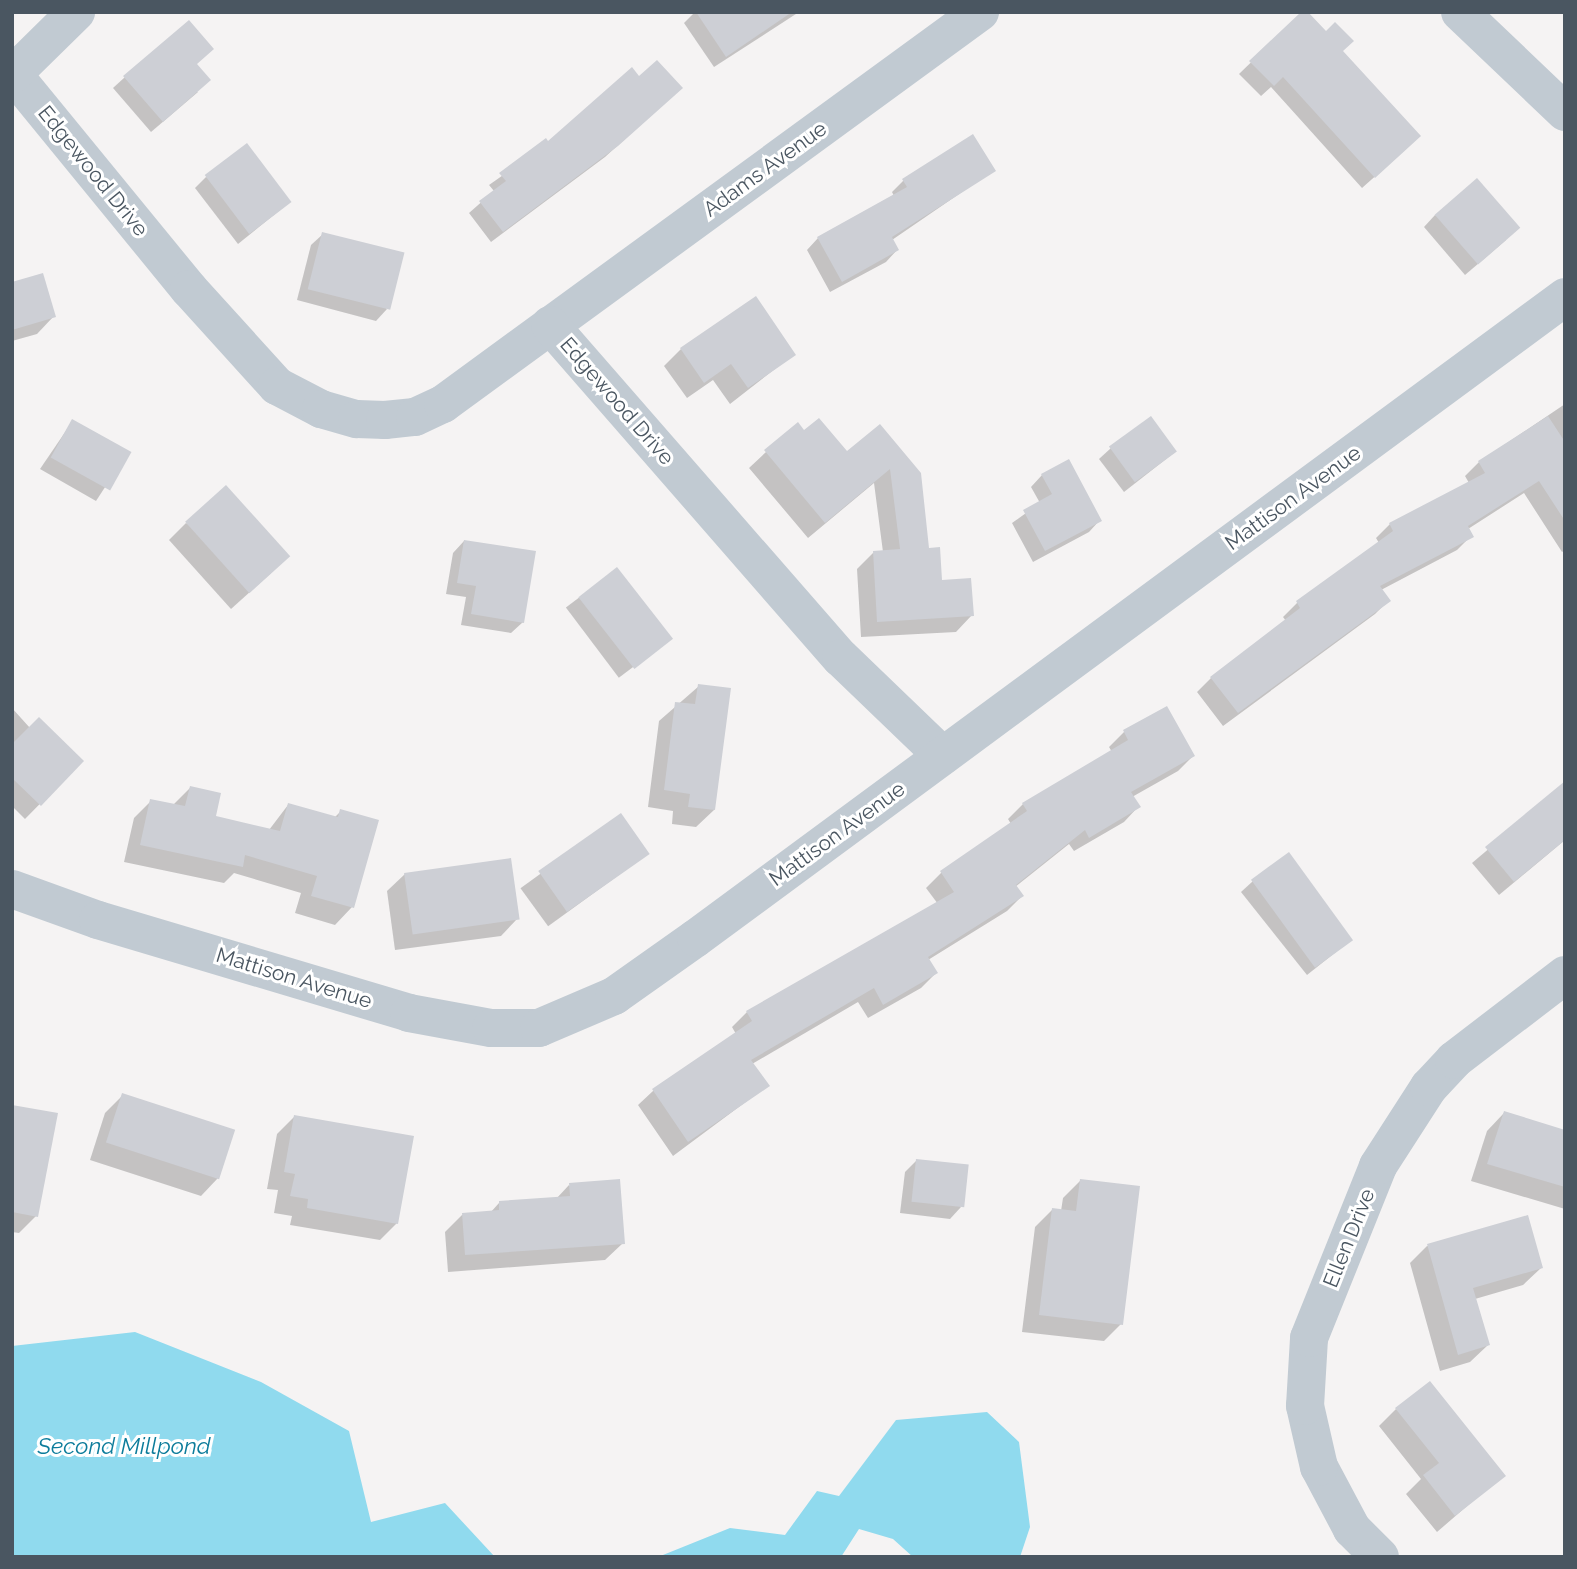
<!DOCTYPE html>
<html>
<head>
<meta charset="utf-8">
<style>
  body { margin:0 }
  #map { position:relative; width:1577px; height:1569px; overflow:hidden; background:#f5f3f3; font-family:Raleway,sans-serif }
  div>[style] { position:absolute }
  .water>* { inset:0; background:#90daee }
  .shadow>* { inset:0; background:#0003; transform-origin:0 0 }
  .building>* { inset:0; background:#cdcfd5; transform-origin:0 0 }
  .minor>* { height:38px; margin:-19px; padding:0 19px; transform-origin:19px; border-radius:19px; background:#c1cad2 }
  span { translate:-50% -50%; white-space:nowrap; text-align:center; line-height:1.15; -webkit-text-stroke:6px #fff; paint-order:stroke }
  .street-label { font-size:21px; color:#4a5661 }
  .water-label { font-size:23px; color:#0c7c9b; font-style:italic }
  .frame { position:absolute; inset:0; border:14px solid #4a5661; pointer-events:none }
</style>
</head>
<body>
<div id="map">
  <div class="water">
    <div style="clip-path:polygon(135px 1332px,261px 1382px,349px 1431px,371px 1522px,445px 1503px,495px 1557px,12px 1557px,12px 1346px)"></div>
    <div style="clip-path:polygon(987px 1412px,1019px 1442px,1030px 1527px,1020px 1557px,913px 1557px,893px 1539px,859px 1529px,841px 1557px,658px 1557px,730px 1528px,785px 1535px,817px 1491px,839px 1496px,896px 1420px)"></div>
  </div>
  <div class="shadow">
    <div style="clip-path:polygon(695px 12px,799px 12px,714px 67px,684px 23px)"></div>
    <div style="clip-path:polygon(1303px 12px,1408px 147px,1362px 188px,1271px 87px,1261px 96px,1239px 74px)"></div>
    <div style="clip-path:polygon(125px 77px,198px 92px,151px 132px,113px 88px)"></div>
    <div style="clip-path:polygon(639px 79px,669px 99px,605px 157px,491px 242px,469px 213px,494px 191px,489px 185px)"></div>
    <div style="clip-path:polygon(972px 136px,994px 170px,892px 240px,897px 250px,886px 262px,830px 292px,807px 250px,818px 238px,894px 196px,892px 192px,903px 181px)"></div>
    <div style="clip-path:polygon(206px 177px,290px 202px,238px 244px,195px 188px)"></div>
    <div style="clip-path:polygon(1435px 215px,1506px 240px,1465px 275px,1424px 227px)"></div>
    <div style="clip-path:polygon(323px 234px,387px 309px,376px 321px,297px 300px,311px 245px)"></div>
    <div style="clip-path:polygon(12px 284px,54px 316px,37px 334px,12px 341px)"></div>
    <div style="clip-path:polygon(681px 349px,794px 354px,730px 404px,713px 380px,687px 398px,664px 366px)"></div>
    <div style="clip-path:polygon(1565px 404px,1565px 550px,1562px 552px,1524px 493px,1468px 529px,1471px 536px,1457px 550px,1381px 590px,1389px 600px,1375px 614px,1223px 726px,1197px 692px,1211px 678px,1286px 621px,1283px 617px,1297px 603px,1379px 543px,1376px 538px,1390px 524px,1469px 483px,1465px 476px,1479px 462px)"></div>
    <div style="clip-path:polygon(72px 422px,128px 452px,96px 501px,40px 469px)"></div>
    <div style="clip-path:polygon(880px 426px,941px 582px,972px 615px,956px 632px,861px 637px,857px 569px,873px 553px,883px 552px,874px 483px,808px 538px,749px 468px,766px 452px,804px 432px,847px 454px)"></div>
    <div style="clip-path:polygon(1111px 448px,1175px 452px,1124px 492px,1099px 459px)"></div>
    <div style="clip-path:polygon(1042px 475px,1100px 520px,1089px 532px,1033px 562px,1012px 523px,1040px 503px,1031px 487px)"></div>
    <div style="clip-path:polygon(186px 523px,271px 573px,231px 609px,169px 540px)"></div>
    <div style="clip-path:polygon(464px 541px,523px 622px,511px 633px,461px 625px,466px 597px,446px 594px,453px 553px)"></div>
    <div style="left:617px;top:569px;width:88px;height:64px;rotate:53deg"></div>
    <div style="clip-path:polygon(699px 686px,714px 810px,696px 827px,672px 824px,673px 811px,648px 807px,659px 721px)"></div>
    <div style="clip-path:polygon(12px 708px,30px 728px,82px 761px,25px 819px,12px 806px)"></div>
    <div style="clip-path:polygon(1166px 708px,1193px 756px,1178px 771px,1132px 797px,1138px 807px,1124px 822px,1074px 851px,1069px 844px,1015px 887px,1022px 896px,1007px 911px,928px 960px,936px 973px,921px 988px,868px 1018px,858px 1002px,752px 1064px,767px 1086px,673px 1156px,638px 1105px,653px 1091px,736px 1034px,732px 1027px,747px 1012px,938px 904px,926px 888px,941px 873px,1011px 824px,1008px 819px,1023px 804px,1112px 752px,1109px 747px,1124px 732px)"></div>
    <div style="clip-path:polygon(1565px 784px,1565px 840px,1499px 895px,1472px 863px)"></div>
    <div style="clip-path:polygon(190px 788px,213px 818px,269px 830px,288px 805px,334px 818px,341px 811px,377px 821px,352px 907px,335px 925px,295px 913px,301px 893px,234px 873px,224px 883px,124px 862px,134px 818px,151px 801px,173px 805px)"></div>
    <div style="left:620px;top:816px;width:47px;height:123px;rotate:54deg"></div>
    <div style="clip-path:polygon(405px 874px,518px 918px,501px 936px,395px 950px,387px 891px)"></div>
    <div style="clip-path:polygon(1253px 881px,1351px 940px,1307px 975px,1241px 892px)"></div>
    <div style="clip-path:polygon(123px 1095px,218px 1178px,201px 1196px,90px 1160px,105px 1113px)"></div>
    <div style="clip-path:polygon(12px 1106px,36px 1216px,19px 1233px,12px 1232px)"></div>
    <div style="clip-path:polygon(1504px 1113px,1565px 1132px,1565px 1209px,1471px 1181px,1487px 1131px)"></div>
    <div style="clip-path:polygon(295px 1116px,397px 1223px,380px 1240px,290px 1225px,292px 1216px,274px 1213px,278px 1190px,267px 1189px,277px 1134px)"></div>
    <div style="clip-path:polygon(916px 1161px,961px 1207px,950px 1219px,900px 1213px,905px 1172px)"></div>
    <div style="clip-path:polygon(1080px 1181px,1121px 1324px,1104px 1341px,1022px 1332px,1035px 1227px,1052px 1210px,1061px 1211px,1063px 1198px)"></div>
    <div style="clip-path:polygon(569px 1185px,623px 1243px,605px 1260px,448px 1272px,445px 1232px,462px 1215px,490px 1213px,499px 1203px,556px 1199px)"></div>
    <div style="clip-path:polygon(1427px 1246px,1541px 1268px,1523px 1285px,1475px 1299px,1488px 1345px,1470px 1362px,1440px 1371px,1410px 1263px)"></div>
    <div style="clip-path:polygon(1396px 1409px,1503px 1475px,1437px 1532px,1406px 1494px,1421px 1479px,1379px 1426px)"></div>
  </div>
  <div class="building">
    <div style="clip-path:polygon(696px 12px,792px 12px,726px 57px)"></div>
    <div style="clip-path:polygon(1301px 12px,1308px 12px,1326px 31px,1335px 22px,1354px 41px,1343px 51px,1421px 136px,1375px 178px,1283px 77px,1274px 86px,1249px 61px)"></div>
    <div style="clip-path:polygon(189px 20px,214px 49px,197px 64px,211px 80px,163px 122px,123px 76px)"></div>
    <div style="clip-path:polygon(657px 60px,683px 88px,618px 146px,503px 232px,479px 201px,506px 181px,499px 173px,546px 138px,548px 141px,632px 67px,639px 76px)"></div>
    <div style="clip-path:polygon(973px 134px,996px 171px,892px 237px,899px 250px,842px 282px,817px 237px,907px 187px,902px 179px)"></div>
    <div style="left:247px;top:143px;width:74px;height:53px;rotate:53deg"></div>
    <div style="left:1477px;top:178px;width:66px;height:56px;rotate:49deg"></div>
    <div style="left:322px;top:232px;width:85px;height:59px;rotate:14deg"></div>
    <div style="clip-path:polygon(43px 273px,56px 317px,12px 330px,12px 282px)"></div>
    <div style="clip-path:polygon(756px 296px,796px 355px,748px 388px,731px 364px,704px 383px,680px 348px)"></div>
    <div style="left:1151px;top:416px;width:44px;height:52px;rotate:54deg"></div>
    <div style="clip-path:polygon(1548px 416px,1565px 442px,1565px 521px,1539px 481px,1468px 526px,1474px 537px,1380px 586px,1391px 601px,1238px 713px,1210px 677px,1300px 608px,1296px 601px,1393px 531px,1389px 523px,1485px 473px,1478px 461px)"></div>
    <div style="clip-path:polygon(819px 418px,847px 451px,880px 424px,921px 473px,929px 548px,940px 547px,942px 580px,971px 578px,974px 616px,877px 622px,873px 551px,900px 549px,890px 469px,825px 523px,764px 450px,798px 422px,804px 430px)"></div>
    <div style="left:72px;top:419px;width:68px;height:44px;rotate:29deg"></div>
    <div style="clip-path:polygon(1069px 459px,1102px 521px,1045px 551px,1023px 510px,1052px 494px,1041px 474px)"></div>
    <div style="left:226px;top:485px;width:96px;height:55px;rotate:48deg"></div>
    <div style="clip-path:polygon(464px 540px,536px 551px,524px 623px,471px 614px,476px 586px,457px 583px)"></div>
    <div style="left:617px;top:567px;width:91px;height:49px;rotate:52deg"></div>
    <div style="clip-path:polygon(698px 684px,731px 688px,715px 810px,688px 807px,690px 794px,664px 790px,675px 702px,695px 704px)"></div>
    <div style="clip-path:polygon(1167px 706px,1195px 756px,1131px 792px,1141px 807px,1089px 838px,1085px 830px,1016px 885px,1024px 896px,928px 957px,938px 973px,883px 1005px,874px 988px,751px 1060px,770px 1086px,688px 1142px,652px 1089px,752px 1021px,746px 1011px,954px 892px,940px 871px,1027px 811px,1022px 803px,1128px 740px,1123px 730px)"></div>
    <div style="clip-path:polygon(39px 717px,84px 761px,41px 806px,12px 778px,12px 744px)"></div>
    <div style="clip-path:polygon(1565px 781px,1565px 840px,1514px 882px,1485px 847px)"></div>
    <div style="clip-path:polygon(190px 786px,221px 793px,216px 816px,280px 831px,288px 803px,338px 817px,340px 809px,379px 820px,354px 908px,311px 896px,317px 876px,245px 855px,243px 867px,140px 845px,150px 799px,185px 806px)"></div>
    <div style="left:621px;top:813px;width:50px;height:101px;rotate:55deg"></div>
    <div style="left:1289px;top:852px;width:109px;height:47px;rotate:54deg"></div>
    <div style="left:511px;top:858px;width:62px;height:108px;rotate:82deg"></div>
    <div style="left:122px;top:1093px;width:119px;height:52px;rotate:18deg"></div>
    <div style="clip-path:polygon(12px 1105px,58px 1113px,38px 1217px,12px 1212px)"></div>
    <div style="clip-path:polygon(1504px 1111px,1565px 1130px,1565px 1187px,1487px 1164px)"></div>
    <div style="clip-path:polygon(294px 1115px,414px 1136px,398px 1224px,307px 1208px,308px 1199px,290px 1196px,295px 1174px,284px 1172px)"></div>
    <div style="left:916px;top:1159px;width:53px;height:43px;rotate:6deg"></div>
    <div style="clip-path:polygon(620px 1179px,625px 1244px,465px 1255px,462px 1213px,499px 1210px,499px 1201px,570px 1196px,569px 1183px)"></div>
    <div style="clip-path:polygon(1080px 1179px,1140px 1186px,1123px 1325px,1039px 1315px,1052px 1208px,1076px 1211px)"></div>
    <div style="clip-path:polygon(1528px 1215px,1543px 1268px,1473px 1288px,1490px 1345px,1458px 1355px,1427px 1244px)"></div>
    <div style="clip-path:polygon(1430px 1381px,1506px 1476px,1455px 1516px,1423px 1475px,1439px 1463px,1395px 1408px)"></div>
  </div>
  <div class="minor">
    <div style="left:1460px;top:12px;width:145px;rotate:43.6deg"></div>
    <div style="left:13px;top:74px;width:278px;rotate:50.7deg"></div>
    <div style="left:189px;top:289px;width:131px;rotate:47.8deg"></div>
    <div style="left:277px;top:386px;width:50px;rotate:27.6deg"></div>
    <div style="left:321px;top:409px;width:37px;rotate:16deg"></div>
    <div style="left:357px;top:419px;width:28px;rotate:2deg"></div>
    <div style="left:385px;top:420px;width:30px;rotate:-6deg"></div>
    <div style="left:415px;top:417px;width:31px;rotate:-25deg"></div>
    <div style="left:443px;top:404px;width:665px;rotate:-36.13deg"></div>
    <div style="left:12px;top:75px;width:90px;rotate:-44.5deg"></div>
    <div style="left:550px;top:325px;width:442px;rotate:48.9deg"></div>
    <div style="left:841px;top:658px;width:141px;rotate:43.9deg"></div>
    <div style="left:12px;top:889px;width:91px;rotate:19.8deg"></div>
    <div style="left:98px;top:920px;width:325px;rotate:16.6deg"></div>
    <div style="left:409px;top:1013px;width:83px;rotate:10.4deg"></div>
    <div style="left:491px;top:1028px;width:48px"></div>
    <div style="left:539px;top:1028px;width:82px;rotate:-23.1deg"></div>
    <div style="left:614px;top:996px;width:100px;rotate:-35.3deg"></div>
    <div style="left:696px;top:938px;width:1080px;rotate:-36.41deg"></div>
    <div style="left:1380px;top:1557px;width:40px;rotate:-135deg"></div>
    <div style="left:1352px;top:1529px;width:70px;rotate:-118deg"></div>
    <div style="left:1319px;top:1467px;width:63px;rotate:-102.9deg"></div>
    <div style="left:1305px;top:1406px;width:68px;rotate:-86.6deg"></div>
    <div style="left:1309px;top:1338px;width:185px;rotate:-68.1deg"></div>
    <div style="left:1378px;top:1166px;width:94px;rotate:-57.2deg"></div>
    <div style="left:1429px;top:1087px;width:37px;rotate:-47deg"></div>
    <div style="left:1454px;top:1060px;width:140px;rotate:-37.4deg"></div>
  </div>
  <div class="street-label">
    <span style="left:765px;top:169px;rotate:-36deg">Adams Avenue</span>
    <span style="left:93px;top:171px;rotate:51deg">Edgewood Drive</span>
    <span style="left:617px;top:401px;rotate:49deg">Edgewood Drive</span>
    <span style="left:1293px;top:498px;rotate:-36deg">Mattison Avenue</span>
    <span style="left:837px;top:834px;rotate:-36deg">Mattison Avenue</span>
    <span style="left:294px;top:978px;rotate:17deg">Mattison Avenue</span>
    <span style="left:1349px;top:1238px;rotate:-68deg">Ellen Drive</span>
  </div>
  <div class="water-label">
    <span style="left:124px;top:1446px">Second Millpond</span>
  </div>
  <div class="frame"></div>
</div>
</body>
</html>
